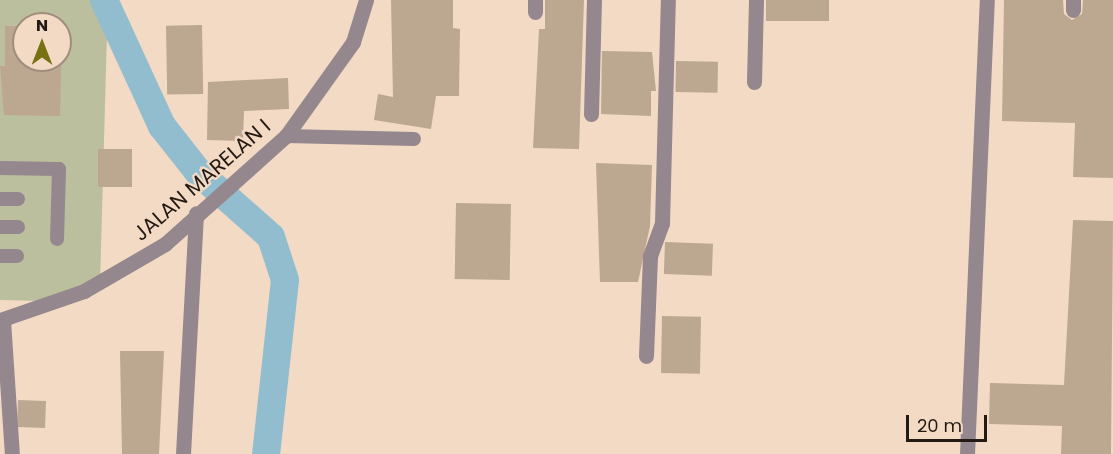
<!DOCTYPE html>
<html>
<head>
<meta charset="utf-8">
<style>
  body { margin:0 }
  #map { position:relative; width:1113px; height:454px; overflow:hidden; background:#f3dac5; font-family:Poppins,sans-serif }
  div>[style] { position:absolute }
  .green>* { inset:0; background:#bbbf9d }
  .canal>* { height:28px; margin:-14px; padding:0 14px; transform-origin:14px; border-radius:14px; background:#91bdce }
  .building>* { inset:0; background:#bca791; transform-origin:0 0 }
  .service>* { height:14px; margin:-7px; padding:0 7px; transform-origin:7px; border-radius:7px; background:#94878d }
  .minor>* { height:15px; margin:-7.5px; padding:0 7.5px; transform-origin:7.5px; border-radius:7.5px; background:#94878d }
  span { translate:-50% -50%; white-space:nowrap; text-align:center; line-height:1.15; -webkit-text-stroke:4.5px #f3dac5; paint-order:stroke }
  .street-label { font-size:21px; color:#231a13 }
  .north { position:absolute; left:12px; top:12px; width:60px; height:60px; box-sizing:border-box; background:#f3dac5; border:2px solid #a08d7e; border-radius:50%; rotate:0deg; font-size:16px; font-weight:700; line-height:24px; text-align:center; color:#231a13 }
  .north::after { content:''; display:block; margin:auto; width:21px; height:27px; background:#777112; clip-path:polygon(50% 0,100% 100%,50% 72%,0 100%) }
  .scale { position:absolute; left:906px; top:415px; width:81px; height:27px; box-sizing:border-box; border:3px solid #231a13; border-top:0; padding-left:8px; font-size:18px; line-height:21px; white-space:nowrap; color:#231a13; -webkit-text-stroke:4px #f3dac5; paint-order:stroke }
</style>
</head>
<body>
<div id="map">
  <div class="green">
    <div style="clip-path:polygon(evenodd,0 0,101px 0,107px 33px,100px 285px,43px 301px,0 300px,0 0,24px 24px,60px 24px,60px 60px,24px 60px,24px 24px)"></div>
  </div>
  <div class="canal">
    <div style="left:104px;top:0;width:139px;rotate:65.3deg"></div>
    <div style="left:162px;top:126px;width:60px;rotate:51.8deg"></div>
    <div style="left:199px;top:173px;width:96px;rotate:41.6deg"></div>
    <div style="left:271px;top:237px;width:45px;rotate:72deg"></div>
    <div style="left:285px;top:280px;width:175px;rotate:96.2deg"></div>
  </div>
  <div class="building">
    <div style="clip-path:polygon(391px 0,453px 0,453px 28px,460px 29px,459px 96px,436px 96px,431px 129px,374px 120px,378px 94px,393px 97px)"></div>
    <div style="clip-path:polygon(545px 0,584px 0,579px 149px,533px 148px,539px 29px,545px 29px)"></div>
    <div style="left:766px;top:0;width:63px;height:21px"></div>
    <div style="clip-path:polygon(1004px 0,1063px 0,1064px 14px,1072px 20px,1082px 14px,1083px 0,1113px 0,1113px 178px,1073px 177px,1075px 123px,1002px 121px)"></div>
    <div style="left:202px;top:25px;width:69px;height:36px;rotate:89deg"></div>
    <div style="clip-path:polygon(5px 26px,24px 26px,24px 60px,60px 60px,62px 27px,60px 116px,4px 115px,0 66px,5px 66px)"></div>
    <div style="clip-path:polygon(602px 51px,652px 52px,656px 91px,651px 91px,651px 116px,601px 114px)"></div>
    <div style="left:676px;top:61px;width:42px;height:31px;rotate:1deg"></div>
    <div style="clip-path:polygon(288px 78px,289px 109px,244px 111px,243px 141px,207px 140px,208px 82px)"></div>
    <div style="left:98px;top:149px;width:34px;height:38px"></div>
    <div style="clip-path:polygon(596px 163px,652px 165px,650px 226px,638px 282px,600px 282px)"></div>
    <div style="left:456px;top:203px;width:55px;height:76px;rotate:1deg"></div>
    <div style="clip-path:polygon(1073px 220px,1113px 221px,1111px 454px,1061px 454px,1062px 426px,989px 424px,990px 383px,1064px 385px)"></div>
    <div style="left:665px;top:242px;width:48px;height:32px;rotate:2deg"></div>
    <div style="left:662px;top:316px;width:39px;height:57px;rotate:1deg"></div>
    <div style="clip-path:polygon(120px 351px,164px 351px,159px 454px,122px 454px)"></div>
    <div style="left:18px;top:400px;width:28px;height:27px;rotate:2deg"></div>
  </div>
  <div class="service">
    <div style="left:286px;top:136px;width:128px;rotate:1.3deg"></div>
    <div style="left:0;top:168px;width:59px;rotate:1deg"></div>
    <div style="left:59px;top:169px;width:70px;rotate:91.6deg"></div>
    <div style="left:0;top:199px;width:18px"></div>
    <div style="left:0;top:227px;width:18px"></div>
    <div style="left:0;top:256px;width:17px"></div>
  </div>
  <div class="minor">
    <div style="left:1073px;top:10px;width:10px;rotate:-90deg"></div>
    <div style="left:535px;top:12px;width:12px;rotate:-90deg"></div>
    <div style="left:754px;top:82px;width:82px;rotate:-88.6deg"></div>
    <div style="left:591px;top:114px;width:114px;rotate:-88.5deg"></div>
    <div style="left:0;top:320px;width:89px;rotate:-19deg"></div>
    <div style="left:84px;top:291px;width:94px;rotate:-30.1deg"></div>
    <div style="left:165px;top:244px;width:162px;rotate:-41.8deg"></div>
    <div style="left:286px;top:136px;width:115px;rotate:-54.5deg"></div>
    <div style="left:353px;top:42px;width:44px;rotate:-72.8deg"></div>
    <div style="left:3px;top:320px;width:134px;rotate:86.2deg"></div>
    <div style="left:646px;top:356px;width:100px;rotate:-87.7deg"></div>
    <div style="left:650px;top:256px;width:35px;rotate:-70deg"></div>
    <div style="left:662px;top:223px;width:223px;rotate:-88.5deg"></div>
    <div style="left:183px;top:454px;width:241px;rotate:-86.9deg"></div>
    <div style="left:967px;top:454px;width:454px;rotate:-87.5deg"></div>
  </div>
  <div class="street-label">
    <span style="left:202px;top:180px;rotate:-41deg">JALAN MARELAN I</span>
  </div>
  <div class="north">N</div>
  <div class="scale">20 m</div>
</div>
</body>
</html>
